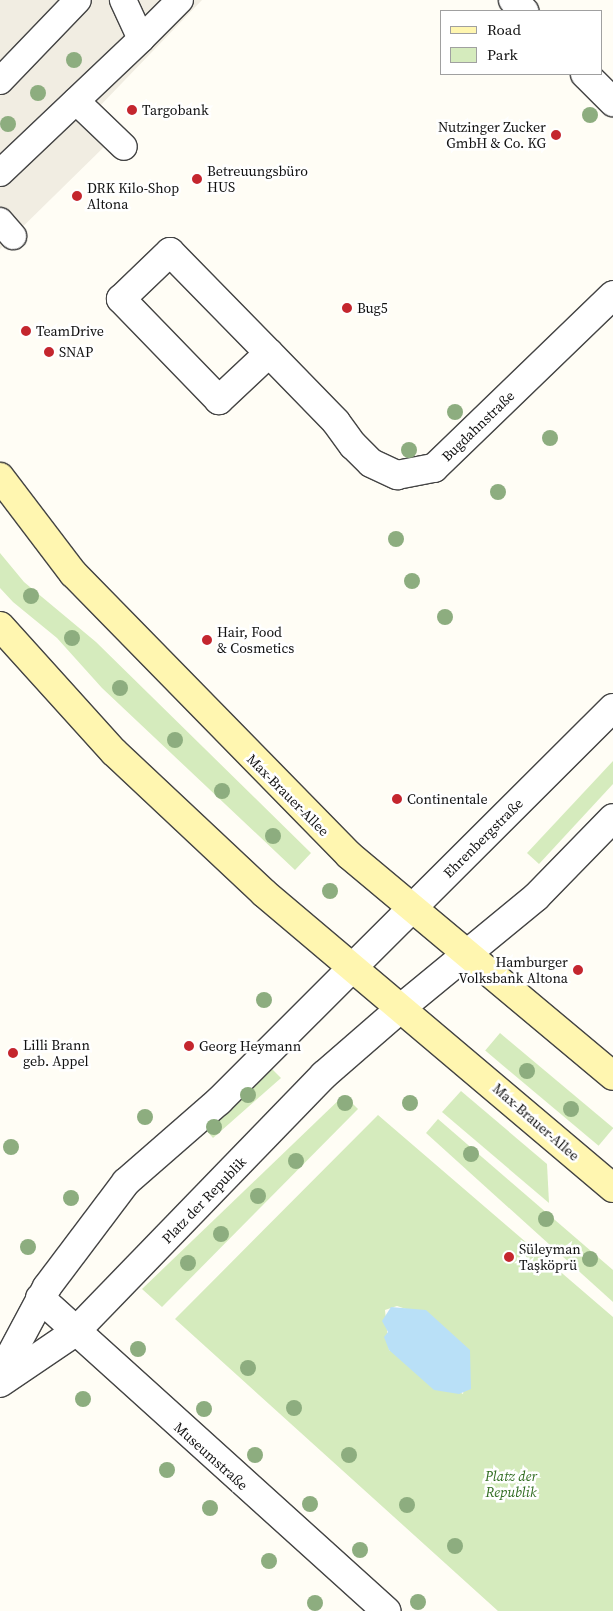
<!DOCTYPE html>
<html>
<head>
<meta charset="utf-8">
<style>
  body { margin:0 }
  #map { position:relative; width:613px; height:1611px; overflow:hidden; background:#fffdf5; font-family:"Source Serif 4",serif }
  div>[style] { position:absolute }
  .green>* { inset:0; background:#d5ebbd; transform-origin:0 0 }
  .plaza>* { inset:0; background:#f1ede2 }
  .water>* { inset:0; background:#b9e0f7 }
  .roads { filter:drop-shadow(1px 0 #444) drop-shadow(-1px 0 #444) drop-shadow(0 1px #444) drop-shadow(0 -1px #444) }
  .pedestrian>* { height:26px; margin:-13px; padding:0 13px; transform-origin:13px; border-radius:13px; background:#fff }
  .minor>* { height:28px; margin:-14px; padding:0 14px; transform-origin:14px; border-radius:14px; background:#fff }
  .tertiary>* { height:28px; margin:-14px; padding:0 14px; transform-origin:14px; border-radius:14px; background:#fff }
  .secondary>* { height:28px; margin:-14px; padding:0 14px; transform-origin:14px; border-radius:14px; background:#fff6b0 }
  .trees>* { width:16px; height:16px; margin:-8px; border-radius:50%; background:#8dad7f }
  .dots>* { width:14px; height:14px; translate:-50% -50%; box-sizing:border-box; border:2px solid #fff; border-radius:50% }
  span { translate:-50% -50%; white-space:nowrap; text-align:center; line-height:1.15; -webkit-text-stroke:5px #fff; paint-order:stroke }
  .poi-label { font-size:14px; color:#111 }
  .left { translate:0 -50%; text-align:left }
  .right { translate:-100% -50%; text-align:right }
  .street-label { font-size:14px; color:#111 }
  .park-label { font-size:14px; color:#2f6b1f; font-style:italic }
  .legend { position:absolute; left:440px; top:10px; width:162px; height:65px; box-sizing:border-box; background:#fff; border:1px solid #a0a0a0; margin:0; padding:6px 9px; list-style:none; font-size:15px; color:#111 }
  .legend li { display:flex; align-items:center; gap:10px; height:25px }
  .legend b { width:25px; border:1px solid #a0a0a0 }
</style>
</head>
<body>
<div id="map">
  <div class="green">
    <div style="clip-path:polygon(0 553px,24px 582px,96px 642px,311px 853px,295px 870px,102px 688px,57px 638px,13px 602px,0 588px)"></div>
    <div style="clip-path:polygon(613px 761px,613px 784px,539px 864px,527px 853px)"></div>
    <div style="left:500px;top:1033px;width:148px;height:23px;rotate:40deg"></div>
    <div style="clip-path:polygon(269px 1066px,281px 1078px,213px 1138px,205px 1129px)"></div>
    <div style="clip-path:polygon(461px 1091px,547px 1164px,549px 1203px,442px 1112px)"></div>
    <div style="clip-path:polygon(344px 1095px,358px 1109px,162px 1307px,142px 1289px)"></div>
    <div style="clip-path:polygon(evenodd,378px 1115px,613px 1317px,613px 1611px,498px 1611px,175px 1319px,378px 1115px,397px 1306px,415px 1312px,468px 1360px,463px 1394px,389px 1350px,385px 1310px,397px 1306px)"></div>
    <div style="clip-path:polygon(438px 1119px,613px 1270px,613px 1302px,426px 1133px)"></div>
  </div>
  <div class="plaza">
    <div style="clip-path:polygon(0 0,202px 0,96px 110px,108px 143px,0 249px)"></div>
  </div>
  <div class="water">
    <div style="clip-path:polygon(391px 1307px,426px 1310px,470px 1350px,471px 1389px,459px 1394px,434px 1390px,389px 1350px,384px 1337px,388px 1332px,382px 1321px)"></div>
  </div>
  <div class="roads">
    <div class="pedestrian">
      <div style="left:141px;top:39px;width:55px;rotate:-45deg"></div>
      <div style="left:0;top:81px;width:112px;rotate:-46.1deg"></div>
      <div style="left:76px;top:101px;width:66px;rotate:43.8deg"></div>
      <div style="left:0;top:173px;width:195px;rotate:-43.5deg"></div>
      <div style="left:141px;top:39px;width:43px;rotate:-114.8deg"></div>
      <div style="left:0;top:221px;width:20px;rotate:49deg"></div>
    </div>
    <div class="minor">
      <div style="left:513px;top:0;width:16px;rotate:45deg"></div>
      <div style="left:585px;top:74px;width:40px;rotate:45deg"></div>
      <div style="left:269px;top:353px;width:69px;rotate:136.8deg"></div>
      <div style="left:219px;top:400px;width:141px;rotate:-134.1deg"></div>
      <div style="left:121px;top:299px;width:68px;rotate:-43.8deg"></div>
      <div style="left:170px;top:252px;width:141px;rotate:45.6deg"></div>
      <div style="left:269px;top:353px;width:96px;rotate:45.8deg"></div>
      <div style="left:336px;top:422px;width:29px;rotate:54deg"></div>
      <div style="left:353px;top:445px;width:25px;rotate:45deg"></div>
      <div style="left:371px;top:463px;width:29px;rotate:25deg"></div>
      <div style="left:397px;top:475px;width:38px;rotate:-11deg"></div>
      <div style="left:434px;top:468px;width:249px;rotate:-44deg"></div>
      <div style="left:40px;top:1298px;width:467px;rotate:42.1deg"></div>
      <div style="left:0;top:1375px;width:100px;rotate:-61.9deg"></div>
      <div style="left:47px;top:1287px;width:131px;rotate:-53deg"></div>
      <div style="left:126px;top:1182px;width:123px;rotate:-41.1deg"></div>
      <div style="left:219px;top:1101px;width:190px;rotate:-45deg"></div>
      <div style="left:0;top:1383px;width:91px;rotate:-34.2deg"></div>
      <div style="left:75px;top:1332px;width:358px;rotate:-45.9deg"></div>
      <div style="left:324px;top:1075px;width:102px;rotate:-41deg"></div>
    </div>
    <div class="tertiary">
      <div style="left:353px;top:967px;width:367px;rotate:-44.9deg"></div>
      <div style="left:401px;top:1008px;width:175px;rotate:-39.4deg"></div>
      <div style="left:536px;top:897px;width:110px;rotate:-45.7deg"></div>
    </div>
    <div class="secondary">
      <div style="left:0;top:477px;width:121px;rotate:52.8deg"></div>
      <div style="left:73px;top:573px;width:395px;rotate:45.6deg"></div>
      <div style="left:349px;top:855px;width:344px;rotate:39.9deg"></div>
      <div style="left:0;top:626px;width:170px;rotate:47.9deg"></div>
      <div style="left:114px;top:752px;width:206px;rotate:43.2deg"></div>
      <div style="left:264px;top:893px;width:457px;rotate:40.2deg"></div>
    </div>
  </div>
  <div class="trees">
    <div style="left:74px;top:60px"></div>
    <div style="left:38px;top:93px"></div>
    <div style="left:590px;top:115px"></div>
    <div style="left:8px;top:124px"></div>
    <div style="left:455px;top:412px"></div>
    <div style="left:550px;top:438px"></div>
    <div style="left:409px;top:450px"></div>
    <div style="left:498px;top:492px"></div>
    <div style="left:396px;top:539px"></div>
    <div style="left:412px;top:581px"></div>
    <div style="left:31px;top:596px"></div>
    <div style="left:445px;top:617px"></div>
    <div style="left:72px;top:638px"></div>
    <div style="left:120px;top:688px"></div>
    <div style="left:175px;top:740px"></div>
    <div style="left:222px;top:791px"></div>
    <div style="left:273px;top:836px"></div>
    <div style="left:330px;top:891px"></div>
    <div style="left:264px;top:1000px"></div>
    <div style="left:527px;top:1071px"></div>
    <div style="left:248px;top:1095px"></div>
    <div style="left:345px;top:1103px"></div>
    <div style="left:410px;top:1103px"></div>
    <div style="left:571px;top:1109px"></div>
    <div style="left:145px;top:1117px"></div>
    <div style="left:214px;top:1127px"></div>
    <div style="left:11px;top:1147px"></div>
    <div style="left:471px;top:1154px"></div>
    <div style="left:296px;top:1161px"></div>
    <div style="left:258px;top:1196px"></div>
    <div style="left:71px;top:1198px"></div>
    <div style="left:546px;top:1219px"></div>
    <div style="left:221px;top:1234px"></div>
    <div style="left:28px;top:1247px"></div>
    <div style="left:590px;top:1259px"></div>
    <div style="left:188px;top:1263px"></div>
    <div style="left:138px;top:1349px"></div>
    <div style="left:248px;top:1368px"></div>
    <div style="left:83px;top:1399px"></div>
    <div style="left:294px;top:1408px"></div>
    <div style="left:204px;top:1409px"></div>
    <div style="left:255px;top:1455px"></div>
    <div style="left:349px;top:1455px"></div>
    <div style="left:167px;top:1470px"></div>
    <div style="left:310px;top:1504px"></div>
    <div style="left:407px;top:1505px"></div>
    <div style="left:210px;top:1508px"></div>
    <div style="left:455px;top:1546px"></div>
    <div style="left:360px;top:1550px"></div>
    <div style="left:269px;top:1561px"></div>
    <div style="left:418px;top:1602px"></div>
    <div style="left:315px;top:1603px"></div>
  </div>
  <div class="dots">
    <div style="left:132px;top:110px;background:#c4262e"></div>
    <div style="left:556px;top:135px;background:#c4262e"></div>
    <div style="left:197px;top:179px;background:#c4262e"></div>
    <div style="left:77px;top:196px;background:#c4262e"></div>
    <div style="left:347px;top:308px;background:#c4262e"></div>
    <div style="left:26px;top:331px;background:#c4262e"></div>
    <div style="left:49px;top:352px;background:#c4262e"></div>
    <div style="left:207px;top:640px;background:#c4262e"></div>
    <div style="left:397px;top:799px;background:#c4262e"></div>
    <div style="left:578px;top:970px;background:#c4262e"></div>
    <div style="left:189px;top:1046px;background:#c4262e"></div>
    <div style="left:13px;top:1053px;background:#c4262e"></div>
    <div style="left:509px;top:1257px;background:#c4262e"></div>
  </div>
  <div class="poi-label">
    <span class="left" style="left:142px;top:110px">Targobank</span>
    <span class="right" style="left:546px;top:135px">Nutzinger Zucker<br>GmbH &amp; Co. KG</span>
    <span class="left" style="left:207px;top:179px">Betreuungsbüro<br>HUS</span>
    <span class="left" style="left:87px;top:196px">DRK Kilo-Shop<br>Altona</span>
    <span class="left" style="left:357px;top:308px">Bug5</span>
    <span class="left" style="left:36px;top:331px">TeamDrive</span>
    <span class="left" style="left:59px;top:352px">SNAP</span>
    <span class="left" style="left:217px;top:640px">Hair, Food<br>&amp; Cosmetics</span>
    <span class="left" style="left:407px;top:799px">Continentale</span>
    <span class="right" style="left:568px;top:970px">Hamburger<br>Volksbank Altona</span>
    <span class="left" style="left:23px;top:1053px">Lilli Brann<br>geb. Appel</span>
    <span class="left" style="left:199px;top:1046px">Georg Heymann</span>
    <span class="left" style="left:519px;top:1257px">Süleyman<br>Taşköprü</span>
  </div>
  <div class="street-label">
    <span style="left:478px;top:426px;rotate:-44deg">Bugdahnstraße</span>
    <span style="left:288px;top:795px;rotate:45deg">Max-Brauer-Allee</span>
    <span style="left:483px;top:838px;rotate:-45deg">Ehrenbergstraße</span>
    <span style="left:536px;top:1122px;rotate:41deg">Max-Brauer-Allee</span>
    <span style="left:204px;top:1200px;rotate:-46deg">Platz der Republik</span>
    <span style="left:211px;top:1456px;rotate:42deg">Museumstraße</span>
  </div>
  <div class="park-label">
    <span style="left:511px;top:1484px">Platz der<br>Republik</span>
  </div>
  <ul class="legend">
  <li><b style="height:6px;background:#fff6b0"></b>Road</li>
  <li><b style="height:14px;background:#d5ebbd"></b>Park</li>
  </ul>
</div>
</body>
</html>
